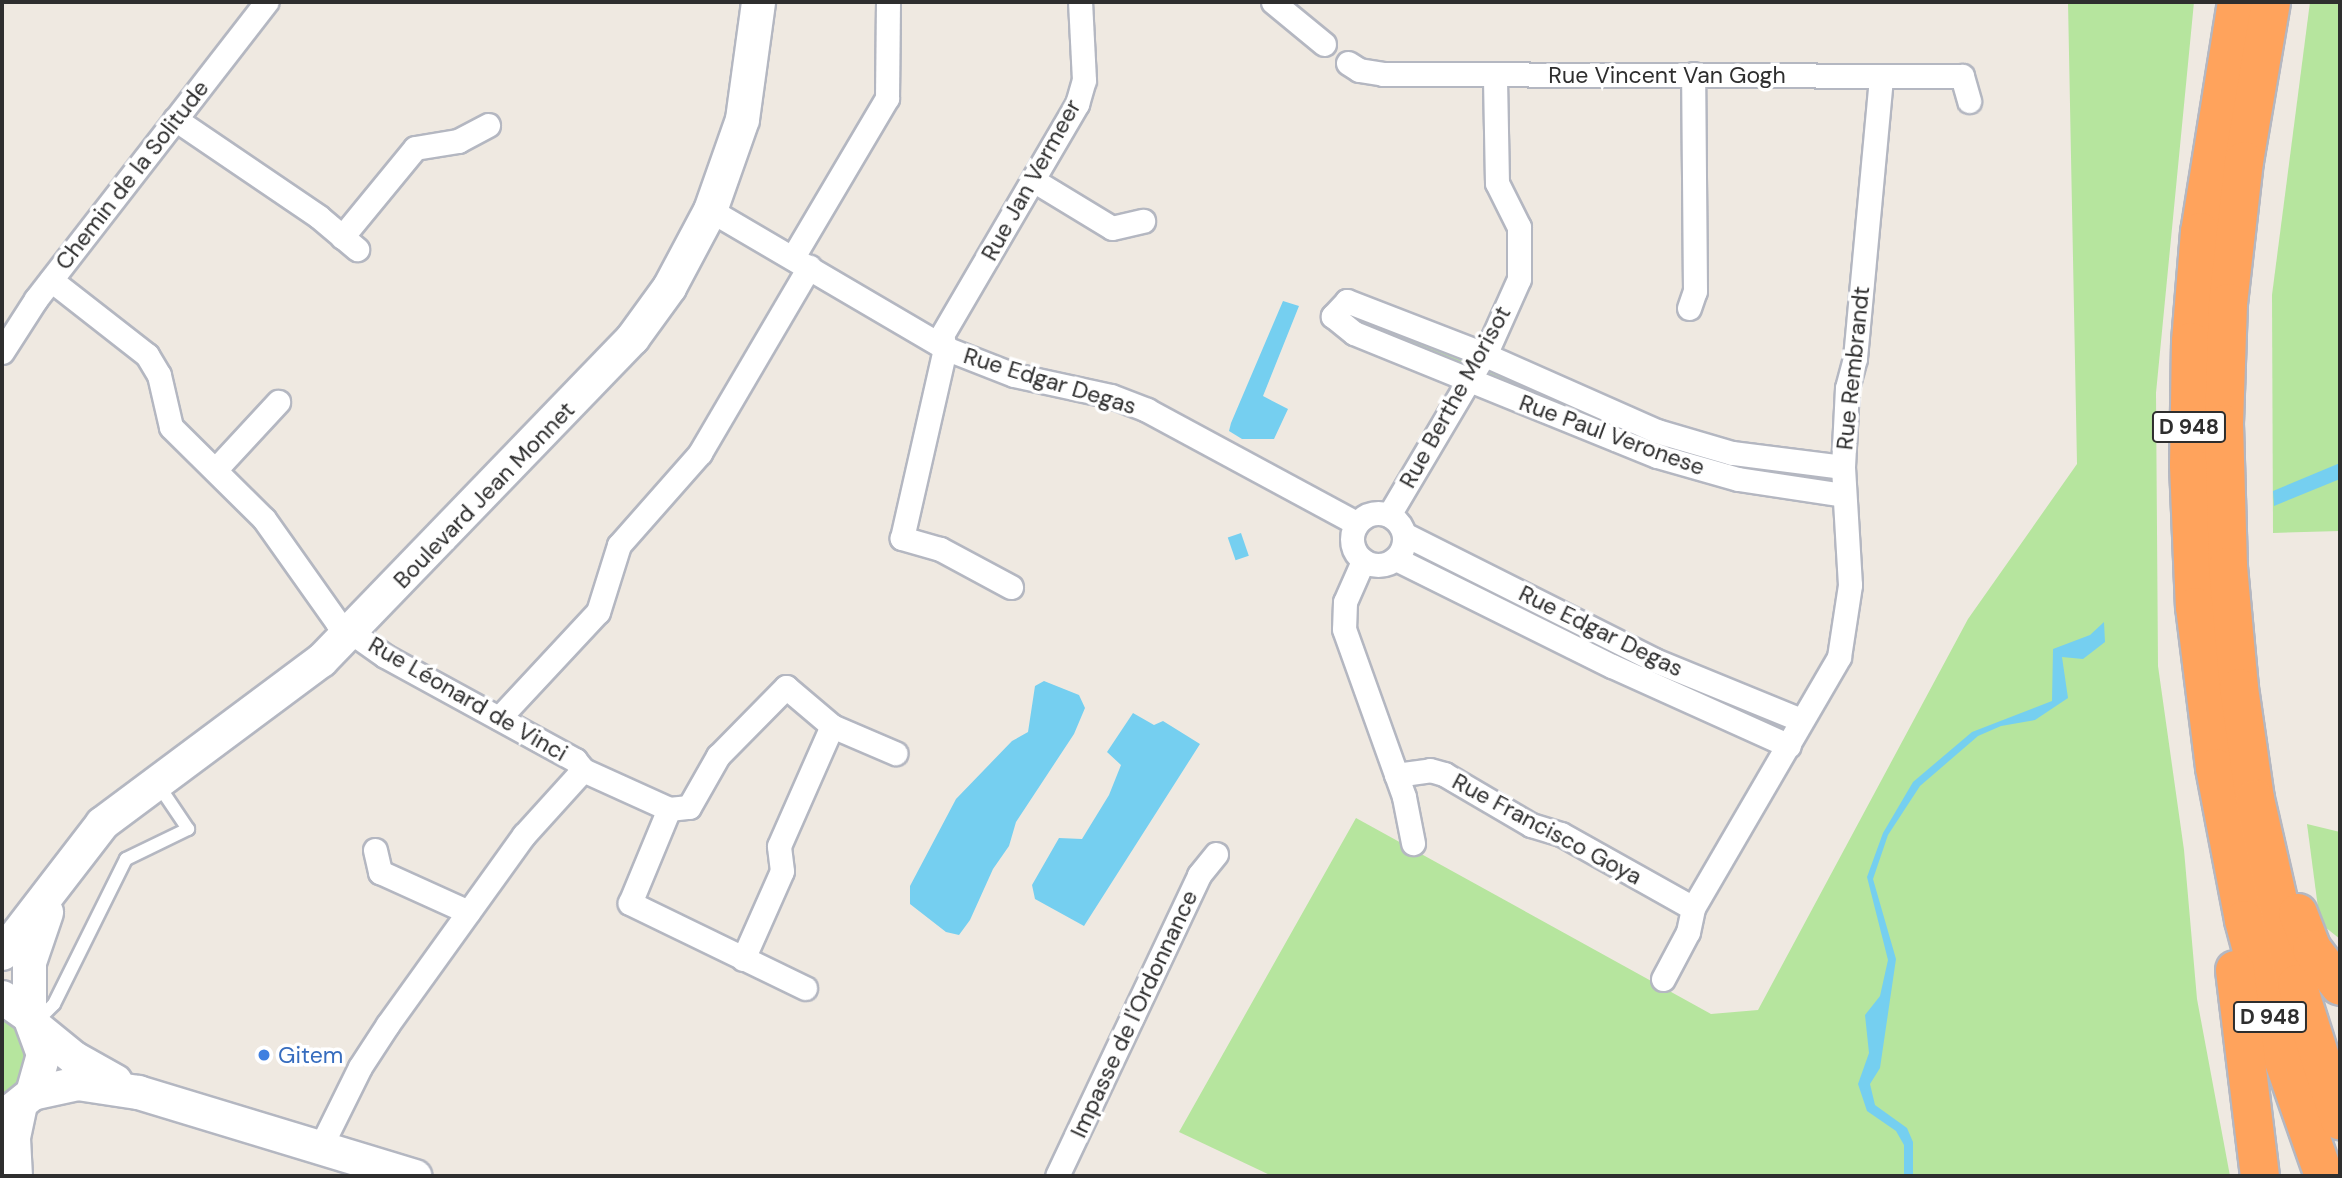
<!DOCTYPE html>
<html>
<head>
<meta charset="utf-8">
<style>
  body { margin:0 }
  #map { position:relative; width:2342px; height:1178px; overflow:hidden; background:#efe9e1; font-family:"DM Sans",sans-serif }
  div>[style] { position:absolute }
  .green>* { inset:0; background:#b6e59e }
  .water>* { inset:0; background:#75cff0; transform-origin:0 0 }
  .roads { filter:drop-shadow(2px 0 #b4b7c1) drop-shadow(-2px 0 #b4b7c1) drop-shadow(0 2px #b4b7c1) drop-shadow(0 -2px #b4b7c1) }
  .lane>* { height:12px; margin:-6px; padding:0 6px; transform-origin:6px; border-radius:6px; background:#fff }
  .street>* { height:23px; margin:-11.5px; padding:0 11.5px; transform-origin:11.5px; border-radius:11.5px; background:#fff }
  .street>.ring { margin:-11.5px; padding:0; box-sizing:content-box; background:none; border:23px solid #fff; border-radius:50% }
  .secondary>* { height:33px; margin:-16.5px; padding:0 16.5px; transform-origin:16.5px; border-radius:16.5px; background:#fff }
  .highway>* { height:38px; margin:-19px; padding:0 19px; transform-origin:19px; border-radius:19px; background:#ffa35c }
  .dots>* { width:19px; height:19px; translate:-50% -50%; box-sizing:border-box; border:4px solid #fff; border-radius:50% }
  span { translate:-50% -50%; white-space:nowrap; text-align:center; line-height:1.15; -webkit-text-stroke:7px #fff; paint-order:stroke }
  .shield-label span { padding:2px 5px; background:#fff; border:2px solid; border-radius:5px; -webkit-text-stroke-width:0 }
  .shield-label { font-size:21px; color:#2e2e2e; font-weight:700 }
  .street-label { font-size:23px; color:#2e2e2e }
  .shop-label { font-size:23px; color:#366cbe }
  .left { translate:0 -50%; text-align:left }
  .frame { position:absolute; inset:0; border:4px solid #2e2e2e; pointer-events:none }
</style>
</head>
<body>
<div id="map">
  <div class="green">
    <div style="clip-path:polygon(2068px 2px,2194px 2px,2156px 393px,2158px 666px,2184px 850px,2197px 999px,2230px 1176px,1272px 1176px,1179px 1132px,1356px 818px,1711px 1014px,1758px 1010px,1968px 619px,2077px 464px)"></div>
    <div style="clip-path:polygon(2310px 2px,2340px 2px,2340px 531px,2273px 533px,2272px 295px)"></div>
    <div style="clip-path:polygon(1366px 318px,1465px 356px,1464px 360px,1457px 363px,1364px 327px)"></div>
    <div style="clip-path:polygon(1491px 367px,1834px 475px,1836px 484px,1728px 472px,1485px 377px)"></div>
    <div style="clip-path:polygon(1411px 550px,1787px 721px,1786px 733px,1639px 672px,1410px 554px)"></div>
    <div style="clip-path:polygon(2307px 824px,2340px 832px,2340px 939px,2320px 923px)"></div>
    <div style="clip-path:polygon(2px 1011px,27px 1041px,26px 1073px,2px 1101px)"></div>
  </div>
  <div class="water">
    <div style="clip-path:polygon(1283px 301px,1299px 306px,1263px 396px,1288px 409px,1274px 439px,1242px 439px,1229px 431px,1231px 423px)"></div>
    <div style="clip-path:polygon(2340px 463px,2340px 479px,2274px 506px,2273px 491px)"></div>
    <div style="left:1241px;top:533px;width:24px;height:14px;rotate:71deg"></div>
    <div style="clip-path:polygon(2104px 622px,2105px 642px,2083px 659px,2062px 657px,2068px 698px,2035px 720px,2001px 726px,1978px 736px,1920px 786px,1888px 835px,1873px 879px,1896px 959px,1880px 1068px,1870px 1084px,1875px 1105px,1907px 1128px,1913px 1142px,1913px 1176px,1904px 1176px,1904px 1145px,1896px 1131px,1867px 1111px,1858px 1084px,1869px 1053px,1865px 1015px,1880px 996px,1888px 960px,1867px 877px,1883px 833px,1913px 782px,1972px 732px,2052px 701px,2053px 649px,2090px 635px)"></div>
    <div style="clip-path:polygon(1044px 681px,1079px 695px,1085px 708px,1074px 734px,1016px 822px,1009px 846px,993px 869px,970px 920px,959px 935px,946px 932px,910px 904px,910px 886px,956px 799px,1012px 741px,1028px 732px,1035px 686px)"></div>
    <div style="clip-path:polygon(1133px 713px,1154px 725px,1163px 721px,1200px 744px,1084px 926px,1035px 899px,1032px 885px,1059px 838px,1082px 839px,1109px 795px,1121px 765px,1107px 752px)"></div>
  </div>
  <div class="roads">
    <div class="lane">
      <div style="left:34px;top:1024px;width:28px;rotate:-45deg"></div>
      <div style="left:54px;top:1004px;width:162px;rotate:-63.6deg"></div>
      <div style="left:126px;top:859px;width:69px;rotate:-25.8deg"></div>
      <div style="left:188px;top:829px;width:55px;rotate:-124deg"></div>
    </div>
    <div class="street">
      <div style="left:1273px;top:2px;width:66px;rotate:39.5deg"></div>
      <div style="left:1348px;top:63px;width:13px;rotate:32deg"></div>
      <div style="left:1359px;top:70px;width:24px;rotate:9deg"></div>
      <div style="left:1383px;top:74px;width:579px;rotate:0.2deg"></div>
      <div style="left:1962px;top:76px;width:26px;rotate:74deg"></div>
      <div style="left:175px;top:119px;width:174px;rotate:34.2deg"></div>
      <div style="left:319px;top:217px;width:50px;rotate:40.1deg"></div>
      <div style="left:1033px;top:180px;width:92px;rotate:31.3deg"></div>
      <div style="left:1112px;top:228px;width:32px;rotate:-13deg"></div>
      <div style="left:710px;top:210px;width:273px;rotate:30.4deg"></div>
      <div style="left:945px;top:348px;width:74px;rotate:21.4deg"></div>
      <div style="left:1014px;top:375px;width:99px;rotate:12.2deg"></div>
      <div style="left:1111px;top:396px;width:39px;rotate:21deg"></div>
      <div style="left:1147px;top:410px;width:238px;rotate:28.4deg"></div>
      <div style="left:342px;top:237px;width:115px;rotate:-50.6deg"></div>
      <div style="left:415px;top:148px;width:44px;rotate:-9.2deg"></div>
      <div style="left:458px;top:141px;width:34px;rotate:-28deg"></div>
      <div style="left:793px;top:257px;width:185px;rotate:-59.4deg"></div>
      <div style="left:887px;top:98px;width:96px;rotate:-89.4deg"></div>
      <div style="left:51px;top:280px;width:122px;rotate:38deg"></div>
      <div style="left:147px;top:355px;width:23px;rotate:59deg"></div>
      <div style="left:159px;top:375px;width:53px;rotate:77deg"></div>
      <div style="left:171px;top:427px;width:131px;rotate:44.7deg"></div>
      <div style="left:264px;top:519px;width:126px;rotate:54.7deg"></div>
      <div style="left:337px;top:622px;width:59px;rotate:35.3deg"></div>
      <div style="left:385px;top:656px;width:217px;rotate:28.7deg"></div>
      <div style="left:575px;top:760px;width:13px;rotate:51deg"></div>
      <div style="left:583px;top:770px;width:94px;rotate:24.4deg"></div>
      <div style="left:1689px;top:308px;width:18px;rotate:-71deg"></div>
      <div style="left:1695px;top:291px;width:217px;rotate:-90.5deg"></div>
      <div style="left:2px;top:352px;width:63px;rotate:-57.3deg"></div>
      <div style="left:36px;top:299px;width:376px;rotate:-52.2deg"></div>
      <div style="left:1843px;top:467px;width:112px;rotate:-172.8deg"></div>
      <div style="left:1732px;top:453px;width:78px;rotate:-163.7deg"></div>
      <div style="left:1657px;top:431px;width:193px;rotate:-156.1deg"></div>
      <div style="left:1481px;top:353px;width:144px;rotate:-158.8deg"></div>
      <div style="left:1347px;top:301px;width:21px;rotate:133deg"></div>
      <div style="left:1333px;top:316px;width:27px;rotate:39deg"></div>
      <div style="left:1354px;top:333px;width:327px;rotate:22.1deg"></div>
      <div style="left:1657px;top:456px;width:84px;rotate:15.9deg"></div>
      <div style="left:1738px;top:479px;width:107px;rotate:8.6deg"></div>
      <div style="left:215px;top:470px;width:93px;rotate:-47.2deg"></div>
      <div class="ring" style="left:1352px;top:513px;width:29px;height:29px"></div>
      <div style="left:1389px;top:515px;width:196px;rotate:-59.4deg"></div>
      <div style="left:1489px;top:346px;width:73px;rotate:-65.9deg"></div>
      <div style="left:1519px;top:279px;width:52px;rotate:-90deg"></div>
      <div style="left:1519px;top:227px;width:49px;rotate:-116.6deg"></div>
      <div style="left:1497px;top:183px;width:109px;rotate:-91.1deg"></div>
      <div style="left:1404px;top:534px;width:280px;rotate:26.7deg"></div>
      <div style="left:1654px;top:660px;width:159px;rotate:22.2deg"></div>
      <div style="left:1396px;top:559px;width:241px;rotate:26.4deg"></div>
      <div style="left:1612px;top:666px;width:194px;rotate:24.3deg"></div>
      <div style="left:1363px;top:561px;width:45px;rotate:113.7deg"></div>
      <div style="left:1345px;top:602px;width:27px;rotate:92deg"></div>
      <div style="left:1344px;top:629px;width:178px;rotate:70.3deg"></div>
      <div style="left:1404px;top:797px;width:47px;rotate:78.9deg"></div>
      <div style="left:1011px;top:587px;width:81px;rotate:-151.8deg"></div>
      <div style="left:940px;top:549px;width:40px;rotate:-164deg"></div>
      <div style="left:902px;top:538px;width:195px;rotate:-77.2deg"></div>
      <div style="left:945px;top:348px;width:13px;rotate:-103deg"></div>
      <div style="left:942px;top:335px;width:268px;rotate:-59.7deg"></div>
      <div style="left:1077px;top:104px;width:25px;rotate:-74deg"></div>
      <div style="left:1084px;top:80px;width:78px;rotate:-92.9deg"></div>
      <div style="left:499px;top:718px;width:145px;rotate:-47deg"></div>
      <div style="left:598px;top:612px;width:70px;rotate:-72.6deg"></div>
      <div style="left:619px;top:545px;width:123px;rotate:-48.6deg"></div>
      <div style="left:700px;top:453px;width:216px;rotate:-59.6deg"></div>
      <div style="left:1396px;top:775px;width:34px;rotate:-8deg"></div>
      <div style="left:1430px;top:770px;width:15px;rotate:16deg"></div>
      <div style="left:1444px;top:774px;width:101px;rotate:30.4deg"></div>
      <div style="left:1531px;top:825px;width:31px;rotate:17deg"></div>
      <div style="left:1561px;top:834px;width:151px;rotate:29.3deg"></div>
      <div style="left:375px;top:850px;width:23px;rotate:77deg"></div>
      <div style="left:380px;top:872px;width:97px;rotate:24.4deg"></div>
      <div style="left:743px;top:959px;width:96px;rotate:-66.1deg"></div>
      <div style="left:782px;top:871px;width:25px;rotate:-97deg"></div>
      <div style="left:779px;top:846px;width:131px;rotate:-66.2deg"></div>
      <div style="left:832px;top:726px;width:69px;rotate:23.2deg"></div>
      <div style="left:1663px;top:979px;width:53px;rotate:-62deg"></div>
      <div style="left:1688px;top:932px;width:25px;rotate:-78deg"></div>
      <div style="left:1693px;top:908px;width:290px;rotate:-59.8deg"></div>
      <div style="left:1839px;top:657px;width:73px;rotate:-81.3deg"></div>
      <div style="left:1850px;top:585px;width:118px;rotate:-93.4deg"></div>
      <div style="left:1843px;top:467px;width:79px;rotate:-87.1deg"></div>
      <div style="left:1847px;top:388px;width:31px;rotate:-75deg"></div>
      <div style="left:1855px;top:358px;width:282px;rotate:-84.7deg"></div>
      <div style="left:805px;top:988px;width:195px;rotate:-154.1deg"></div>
      <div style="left:630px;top:903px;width:102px;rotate:-67.5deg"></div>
      <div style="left:669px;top:809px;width:20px;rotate:-6deg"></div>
      <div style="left:689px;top:807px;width:59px;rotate:-60.4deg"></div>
      <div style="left:718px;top:756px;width:97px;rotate:-45.4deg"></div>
      <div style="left:786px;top:687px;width:60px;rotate:40.3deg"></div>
      <div style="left:320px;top:1148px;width:90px;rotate:-63.7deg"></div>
      <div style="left:360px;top:1067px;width:51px;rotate:-56.9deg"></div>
      <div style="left:388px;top:1024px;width:233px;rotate:-54.3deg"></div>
      <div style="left:524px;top:835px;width:88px;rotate:-47.8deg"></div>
      <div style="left:1057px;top:1176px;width:333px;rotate:-64.7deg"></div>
      <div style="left:1199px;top:875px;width:27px;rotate:-51deg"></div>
    </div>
    <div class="secondary">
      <div style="left:2px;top:953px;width:164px;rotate:-52.4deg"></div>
      <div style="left:102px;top:823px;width:273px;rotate:-36.7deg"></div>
      <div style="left:321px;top:660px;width:448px;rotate:-46deg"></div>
      <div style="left:632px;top:338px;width:63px;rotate:-54deg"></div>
      <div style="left:669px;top:287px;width:87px;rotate:-62deg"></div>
      <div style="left:710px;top:210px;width:96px;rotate:-70.6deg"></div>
      <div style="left:742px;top:119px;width:118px;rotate:-82.2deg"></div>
      <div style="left:2px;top:997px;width:33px;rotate:35deg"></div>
      <div style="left:29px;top:1016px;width:40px;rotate:69.8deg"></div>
      <div style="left:43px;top:1054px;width:41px;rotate:105.8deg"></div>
      <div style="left:32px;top:1093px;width:38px;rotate:141deg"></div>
      <div style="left:29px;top:1016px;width:54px;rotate:-90deg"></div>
      <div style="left:29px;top:962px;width:53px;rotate:-71.2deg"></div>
      <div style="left:36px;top:1027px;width:49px;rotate:39.2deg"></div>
      <div style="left:74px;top:1058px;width:47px;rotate:29.3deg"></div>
      <div style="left:32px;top:1093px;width:46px;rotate:-12.5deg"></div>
      <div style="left:77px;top:1083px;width:62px;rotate:8.4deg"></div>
      <div style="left:138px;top:1092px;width:289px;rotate:16.9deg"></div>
      <div style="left:15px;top:1176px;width:39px;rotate:-93deg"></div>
      <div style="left:13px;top:1137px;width:30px;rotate:-78deg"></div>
    </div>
    <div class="highway">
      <div style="left:2237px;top:2px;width:233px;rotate:99.1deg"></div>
      <div style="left:2200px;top:232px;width:110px;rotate:94.7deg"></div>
      <div style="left:2191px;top:342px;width:123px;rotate:90.9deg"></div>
      <div style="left:2189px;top:465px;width:142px;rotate:87.6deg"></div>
      <div style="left:2195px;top:607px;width:162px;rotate:82.9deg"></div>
      <div style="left:2215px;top:768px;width:155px;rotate:79.2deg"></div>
      <div style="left:2244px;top:920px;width:117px;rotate:75.1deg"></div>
      <div style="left:2274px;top:1033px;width:151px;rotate:70.7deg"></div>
      <div style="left:2271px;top:2px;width:161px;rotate:99.6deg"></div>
      <div style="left:2244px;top:161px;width:143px;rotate:96.4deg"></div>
      <div style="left:2228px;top:303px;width:121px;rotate:91.9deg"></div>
      <div style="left:2224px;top:424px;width:143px;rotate:88.4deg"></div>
      <div style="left:2228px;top:567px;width:121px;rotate:84.8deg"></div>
      <div style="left:2239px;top:688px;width:112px;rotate:81.8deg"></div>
      <div style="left:2255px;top:799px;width:190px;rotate:77.2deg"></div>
      <div style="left:2297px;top:984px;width:143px;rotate:72.5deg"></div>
      <div style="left:2298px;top:913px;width:39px;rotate:69deg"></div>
      <div style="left:2312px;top:949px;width:46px;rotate:52.9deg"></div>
      <div style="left:2235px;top:970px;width:208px;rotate:83.1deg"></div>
    </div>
  </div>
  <div class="dots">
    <div style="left:264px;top:1055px;background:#3f7fe0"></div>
  </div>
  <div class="shield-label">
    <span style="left:2189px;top:427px">D 948</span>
    <span style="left:2270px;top:1017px">D 948</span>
  </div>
  <div class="street-label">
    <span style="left:1667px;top:75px">Rue Vincent Van Gogh</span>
    <span style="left:132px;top:175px;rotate:-52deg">Chemin de la Solitude</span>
    <span style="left:1031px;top:180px;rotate:-61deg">Rue Jan Vermeer</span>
    <span style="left:1853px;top:368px;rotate:-84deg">Rue Rembrandt</span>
    <span style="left:1050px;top:381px;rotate:17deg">Rue Edgar Degas</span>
    <span style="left:1455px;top:397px;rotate:-61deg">Rue Berthe Morisot</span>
    <span style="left:1612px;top:435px;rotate:20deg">Rue Paul Veronese</span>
    <span style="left:484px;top:495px;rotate:-46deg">Boulevard Jean Monnet</span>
    <span style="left:1601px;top:631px;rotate:26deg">Rue Edgar Degas</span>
    <span style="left:468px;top:699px;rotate:30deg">Rue Léonard de Vinci</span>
    <span style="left:1547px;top:829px;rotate:28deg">Rue Francisco Goya</span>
    <span style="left:1134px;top:1014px;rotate:-65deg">Impasse de l'Ordonnance</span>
  </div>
  <div class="shop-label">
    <span class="left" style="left:278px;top:1055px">Gitem</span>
  </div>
  <div class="frame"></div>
</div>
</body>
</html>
